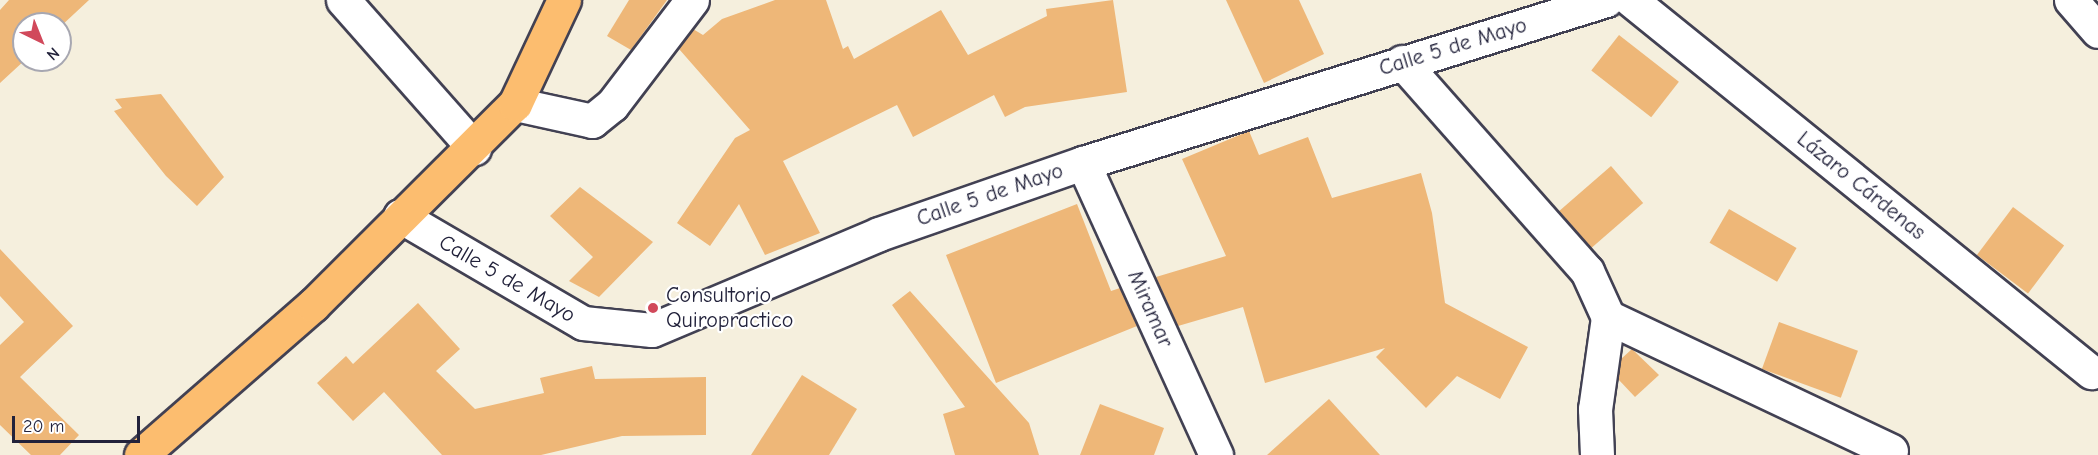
<!DOCTYPE html>
<html>
<head>
<meta charset="utf-8">
<style>
  body { margin:0 }
  #map { position:relative; width:2098px; height:455px; overflow:hidden; background:#f5efdd; font-family:"Comic Neue",sans-serif }
  div>[style] { position:absolute }
  .building>* { inset:0; background:#eeb778; transform-origin:0 0 }
  .roads { filter:drop-shadow(2px 0 #424153) drop-shadow(-2px 0 #424153) drop-shadow(0 2px #424153) drop-shadow(0 -2px #424153) }
  .minor>* { height:33px; margin:-16.5px; padding:0 16.5px; transform-origin:16.5px; border-radius:16.5px; background:#fff }
  .highway>* { height:33px; margin:-16.5px; padding:0 16.5px; transform-origin:16.5px; border-radius:16.5px; background:#fcbd6f }
  .dots>* { width:16px; height:16px; translate:-50% -50%; box-sizing:border-box; border:3px solid #fff; border-radius:50% }
  span { translate:-50% -50%; white-space:nowrap; text-align:center; line-height:1.15; -webkit-text-stroke:4.5px #fff; paint-order:stroke }
  .street-label { font-size:22px; color:#22223b }
  .poi-label { font-size:22px; color:#22223b }
  .left { translate:0 -50%; text-align:left }
  .north { position:absolute; left:12px; top:12px; width:60px; height:60px; box-sizing:border-box; background:#fff; border:2px solid #a7a7b1; border-radius:50%; rotate:137deg; font-size:16px; font-weight:700; line-height:24px; text-align:center; color:#22223b }
  .north::after { content:''; display:block; margin:auto; width:21px; height:27px; background:#d1495b; clip-path:polygon(50% 0,100% 100%,50% 72%,0 100%) }
  .scale { position:absolute; left:12px; top:416px; width:128px; height:27px; box-sizing:border-box; border:3px solid #22223b; border-top:0; padding-left:8px; font-size:18px; line-height:21px; white-space:nowrap; color:#22223b; -webkit-text-stroke:4px #fff; paint-order:stroke }
</style>
</head>
<body>
<div id="map">
  <div class="building">
    <div style="clip-path:polygon(9px 0,89px 0,60px 27px,60px 24px,24px 24px,25px 60px,0 83px,0 10px)"></div>
    <div style="clip-path:polygon(629px 0,667px 0,631px 50px,607px 36px)"></div>
    <div style="clip-path:polygon(775px 0,826px 0,843px 49px,848px 46px,854px 59px,941px 10px,968px 55px,1047px 16px,1046px 9px,1113px 0,1127px 92px,1025px 107px,1005px 117px,994px 95px,913px 137px,897px 105px,783px 161px,820px 233px,765px 255px,739px 204px,710px 246px,677px 223px,735px 138px,750px 130px,679px 49px,693px 29px,703px 35px,722px 19px)"></div>
    <div style="clip-path:polygon(1226px 0,1299px 0,1324px 54px,1264px 83px)"></div>
    <div style="left:1619px;top:35px;width:76px;height:45px;rotate:38deg"></div>
    <div style="clip-path:polygon(161px 94px,224px 177px,197px 206px,166px 176px,114px 111px,122px 108px,115px 99px)"></div>
    <div style="clip-path:polygon(1249px 131px,1259px 155px,1308px 137px,1332px 198px,1421px 173px,1432px 213px,1445px 303px,1528px 347px,1500px 399px,1457px 376px,1426px 408px,1376px 357px,1385px 348px,1265px 383px,1243px 307px,1178px 326px,1156px 277px,1226px 256px,1182px 159px)"></div>
    <div style="left:1611px;top:166px;width:49px;height:69px;rotate:49deg"></div>
    <div style="clip-path:polygon(580px 187px,653px 242px,599px 297px,569px 281px,593px 257px,550px 216px)"></div>
    <div style="clip-path:polygon(1077px 204px,1111px 291px,1120px 288px,1137px 326px,996px 383px,946px 255px)"></div>
    <div style="left:2013px;top:207px;width:64px;height:60px;rotate:37deg"></div>
    <div style="left:1729px;top:209px;width:78px;height:39px;rotate:30deg"></div>
    <div style="clip-path:polygon(0 249px,73px 326px,20px 377px,79px 435px,60px 455px,31px 455px,0 425px,0 345px,24px 322px,0 296px)"></div>
    <div style="clip-path:polygon(910px 291px,1029px 423px,1039px 455px,955px 455px,943px 414px,965px 407px,892px 305px)"></div>
    <div style="clip-path:polygon(418px 303px,460px 349px,436px 371px,475px 409px,544px 393px,540px 378px,592px 366px,595px 379px,706px 377px,706px 435px,622px 436px,541px 455px,442px 455px,384px 392px,353px 421px,317px 383px,346px 356px,353px 364px)"></div>
    <div style="left:1779px;top:322px;width:84px;height:50px;rotate:20deg"></div>
    <div style="clip-path:polygon(1632px 349px,1659px 375px,1635px 397px,1618px 379px,1621px 359px)"></div>
    <div style="clip-path:polygon(802px 375px,857px 409px,829px 455px,751px 455px)"></div>
    <div style="clip-path:polygon(1329px 399px,1380px 455px,1267px 455px)"></div>
    <div style="clip-path:polygon(1100px 404px,1164px 428px,1154px 455px,1080px 455px)"></div>
  </div>
  <div class="roads">
    <div class="minor">
      <div style="left:343px;top:0;width:198px;rotate:48.5deg"></div>
      <div style="left:1631px;top:0;width:592px;rotate:38.96deg"></div>
      <div style="left:2071px;top:0;width:41px;rotate:48.9deg"></div>
      <div style="left:1402px;top:62px;width:279px;rotate:48.5deg"></div>
      <div style="left:1587px;top:271px;width:51px;rotate:65.5deg"></div>
      <div style="left:1608px;top:317px;width:93px;rotate:98deg"></div>
      <div style="left:1595px;top:409px;width:46px;rotate:87.5deg"></div>
      <div style="left:515px;top:104px;width:79px;rotate:12.4deg"></div>
      <div style="left:592px;top:121px;width:26px;rotate:-39deg"></div>
      <div style="left:612px;top:105px;width:132px;rotate:-52.7deg"></div>
      <div style="left:1083px;top:163px;width:321px;rotate:65.5deg"></div>
      <div style="left:400px;top:216px;width:212px;rotate:30.3deg"></div>
      <div style="left:583px;top:323px;width:69px;rotate:5.8deg"></div>
      <div style="left:652px;top:330px;width:246px;rotate:-22.9deg"></div>
      <div style="left:879px;top:234px;width:216px;rotate:-19.2deg"></div>
      <div style="left:1083px;top:163px;width:548px;rotate:-17.31deg"></div>
      <div style="left:1608px;top:317px;width:313px;rotate:25.3deg"></div>
    </div>
    <div class="highway">
      <div style="left:141px;top:455px;width:228px;rotate:-41.1deg"></div>
      <div style="left:313px;top:305px;width:285px;rotate:-44.9deg"></div>
      <div style="left:515px;top:104px;width:115px;rotate:-64.8deg"></div>
    </div>
  </div>
  <div class="dots">
    <div style="left:653px;top:308px;background:#d1495b"></div>
  </div>
  <div class="street-label">
    <span style="left:1453px;top:47px;rotate:-17deg">Calle 5 de Mayo</span>
    <span style="left:1861px;top:186px;rotate:39deg">Lázaro Cárdenas</span>
    <span style="left:990px;top:195px;rotate:-19deg">Calle 5 de Mayo</span>
    <span style="left:507px;top:279px;rotate:30deg">Calle 5 de Mayo</span>
    <span style="left:1150px;top:309px;rotate:66deg">Miramar</span>
  </div>
  <div class="poi-label">
    <span class="left" style="left:666px;top:308px">Consultorio<br>Quiropractico</span>
  </div>
  <div class="north">N</div>
  <div class="scale">20 m</div>
</div>
</body>
</html>
